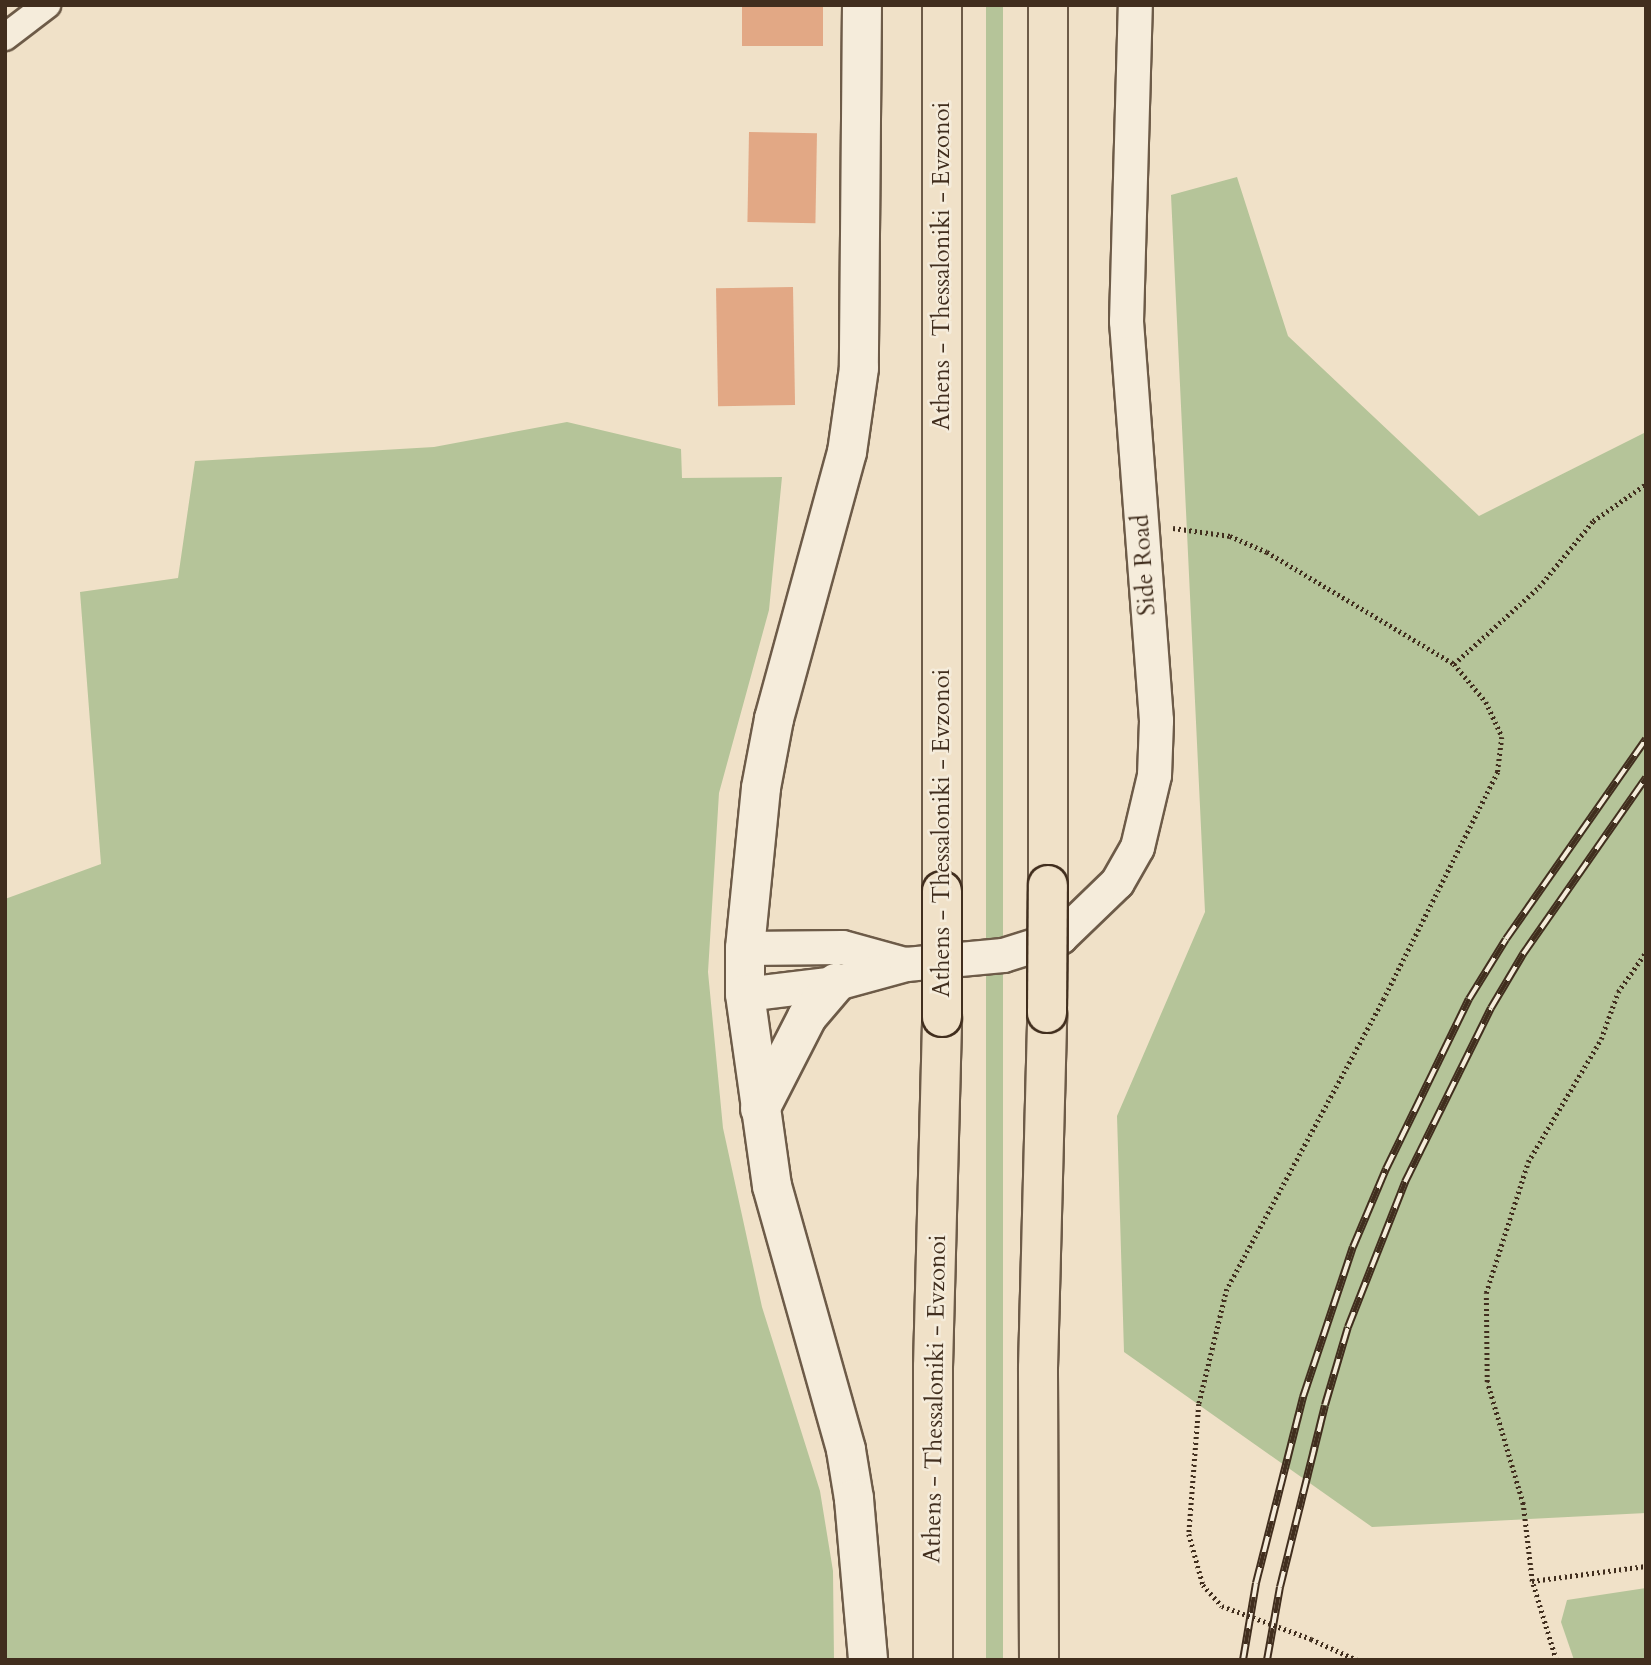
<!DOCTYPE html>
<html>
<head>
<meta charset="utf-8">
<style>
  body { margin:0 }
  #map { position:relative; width:1651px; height:1665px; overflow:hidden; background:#f0e1c8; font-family:Cardo,serif }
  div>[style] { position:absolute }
  .green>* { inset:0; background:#b5c499; transform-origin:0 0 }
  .building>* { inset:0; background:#e2a885; transform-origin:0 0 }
  .path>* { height:4.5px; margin-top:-2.25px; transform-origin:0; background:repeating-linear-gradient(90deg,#412e1e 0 2px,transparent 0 5.5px) }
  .roads { filter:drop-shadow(2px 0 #6d5b48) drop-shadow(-2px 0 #6d5b48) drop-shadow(0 2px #6d5b48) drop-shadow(0 -2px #6d5b48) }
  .minor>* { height:26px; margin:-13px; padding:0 13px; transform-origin:13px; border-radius:13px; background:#f5ecdb }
  .tertiary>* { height:33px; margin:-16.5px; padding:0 16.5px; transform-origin:16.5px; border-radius:16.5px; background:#f5ecdb }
  .secondary>* { height:38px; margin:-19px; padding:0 19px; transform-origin:19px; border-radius:19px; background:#f5ecdb }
  .motorway>* { height:38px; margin:-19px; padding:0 19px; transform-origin:19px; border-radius:19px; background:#f0e1c8 }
  .rail>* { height:8px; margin-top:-4px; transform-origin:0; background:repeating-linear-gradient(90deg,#f5ecdb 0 16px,#412e1e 0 32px); box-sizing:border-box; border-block:2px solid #412e1e }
  .path-bridge>* { height:4.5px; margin-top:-2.25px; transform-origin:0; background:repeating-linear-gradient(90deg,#412e1e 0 2px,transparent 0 5.5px) }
  .bridges { filter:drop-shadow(2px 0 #412e1e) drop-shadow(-2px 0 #412e1e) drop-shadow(0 2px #412e1e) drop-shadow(0 -2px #412e1e) }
  .motorway-bridge>* { height:38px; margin:-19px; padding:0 19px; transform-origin:19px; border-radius:19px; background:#f0e1c8 }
  span { translate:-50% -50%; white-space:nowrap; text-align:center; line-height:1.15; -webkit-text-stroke:5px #f5ecdb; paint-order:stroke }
  .street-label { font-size:24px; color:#412e1e }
  .frame { position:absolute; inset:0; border:7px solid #412e1e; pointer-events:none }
</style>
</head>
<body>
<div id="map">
  <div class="green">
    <div style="left:986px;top:5px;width:17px;height:1655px"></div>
    <div style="clip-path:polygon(1237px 177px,1288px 336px,1479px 516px,1646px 432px,1646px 1513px,1372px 1527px,1124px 1352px,1117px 1116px,1205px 912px,1171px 195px)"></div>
    <div style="clip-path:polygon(567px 422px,681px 449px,682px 478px,782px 477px,769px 610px,719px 793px,708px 972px,723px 1128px,762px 1307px,820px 1491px,833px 1571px,834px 1660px,5px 1660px,5px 899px,101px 864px,80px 592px,178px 578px,195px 461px,434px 447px)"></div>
    <div style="clip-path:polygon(1646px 1588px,1646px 1660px,1574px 1660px,1561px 1622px,1567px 1600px)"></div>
  </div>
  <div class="building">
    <div style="left:742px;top:5px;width:81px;height:41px"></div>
    <div style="left:749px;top:132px;width:68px;height:90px;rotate:1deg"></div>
    <div style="left:793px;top:287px;width:118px;height:77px;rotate:89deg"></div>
  </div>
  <div class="path">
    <div style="left:1173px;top:528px;width:58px;rotate:8deg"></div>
    <div style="left:1230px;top:536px;width:40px;rotate:23.4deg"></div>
    <div style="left:1267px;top:552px;width:218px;rotate:30.9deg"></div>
    <div style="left:1454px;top:664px;width:50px;rotate:49.9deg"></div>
    <div style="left:1486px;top:702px;width:38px;rotate:65deg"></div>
    <div style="left:1502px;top:737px;width:35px;rotate:97deg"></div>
    <div style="left:1498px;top:772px;width:254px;rotate:116.7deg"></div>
    <div style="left:1384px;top:999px;width:330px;rotate:118.4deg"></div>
    <div style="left:1227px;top:1289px;width:118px;rotate:103.7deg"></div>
    <div style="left:1199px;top:1404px;width:130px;rotate:94.4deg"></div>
    <div style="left:1189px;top:1534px;width:53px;rotate:74.6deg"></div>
    <div style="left:1203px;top:1585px;width:28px;rotate:48deg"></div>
    <div style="left:1454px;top:664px;width:115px;rotate:-42.2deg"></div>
    <div style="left:1539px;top:587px;width:85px;rotate:-50.7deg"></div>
    <div style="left:1593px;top:521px;width:65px;rotate:-34.9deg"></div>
    <div style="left:1532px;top:1581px;width:115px;rotate:-7.5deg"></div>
    <div style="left:1311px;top:1639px;width:51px;rotate:24.5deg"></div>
    <div style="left:1556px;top:1660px;width:83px;rotate:-106.9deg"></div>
    <div style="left:1532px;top:1581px;width:78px;rotate:-96.7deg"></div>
    <div style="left:1523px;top:1504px;width:127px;rotate:-106.4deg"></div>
    <div style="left:1487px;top:1382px;width:89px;rotate:-90.6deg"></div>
    <div style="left:1486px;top:1293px;width:138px;rotate:-72.2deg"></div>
    <div style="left:1528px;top:1162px;width:143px;rotate:-59.3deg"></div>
    <div style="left:1601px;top:1039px;width:50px;rotate:-70.1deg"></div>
    <div style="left:1618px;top:992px;width:49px;rotate:-55deg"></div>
  </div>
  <div class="roads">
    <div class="minor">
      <div style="left:5px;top:37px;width:53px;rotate:-37.3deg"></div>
    </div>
    <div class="tertiary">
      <div style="left:745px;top:948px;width:97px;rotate:-0.6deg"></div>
      <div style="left:842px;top:947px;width:64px;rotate:15.3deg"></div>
      <div style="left:745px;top:994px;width:92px;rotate:-6.9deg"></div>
      <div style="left:836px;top:983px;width:73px;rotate:-15.2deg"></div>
      <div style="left:906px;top:964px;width:97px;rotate:-5.3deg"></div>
      <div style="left:1003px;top:955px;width:60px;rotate:-17.5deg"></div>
      <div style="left:1060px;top:937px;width:79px;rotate:-44deg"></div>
      <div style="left:1117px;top:882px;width:40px;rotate:-60.3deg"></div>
      <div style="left:1137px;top:847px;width:74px;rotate:-76.7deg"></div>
      <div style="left:1154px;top:775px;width:55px;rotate:-87.9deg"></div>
      <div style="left:1156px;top:720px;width:400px;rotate:-94.3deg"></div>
      <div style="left:1126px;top:321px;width:316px;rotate:-88.4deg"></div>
    </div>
    <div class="secondary">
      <div style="left:862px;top:5px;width:363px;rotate:90.5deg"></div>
      <div style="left:859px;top:368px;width:85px;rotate:98.1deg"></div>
      <div style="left:847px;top:452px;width:277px;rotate:105.3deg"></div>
      <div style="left:774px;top:719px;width:70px;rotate:100.7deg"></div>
      <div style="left:761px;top:788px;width:161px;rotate:95.7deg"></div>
      <div style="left:745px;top:948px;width:46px;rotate:90deg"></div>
      <div style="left:745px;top:994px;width:194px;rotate:82deg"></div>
      <div style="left:772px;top:1186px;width:274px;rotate:74.3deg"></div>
      <div style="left:846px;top:1450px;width:50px;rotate:80.7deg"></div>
      <div style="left:854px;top:1499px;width:162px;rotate:85deg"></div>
      <div style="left:760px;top:1109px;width:103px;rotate:-62.9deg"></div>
      <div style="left:807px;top:1017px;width:45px;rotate:-49.5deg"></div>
    </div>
    <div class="motorway">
      <div style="left:942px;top:5px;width:886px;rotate:90deg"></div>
      <div style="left:1048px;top:885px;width:880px;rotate:-90deg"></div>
      <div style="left:933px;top:1660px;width:293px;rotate:-90deg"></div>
      <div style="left:933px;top:1367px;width:350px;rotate:-88.5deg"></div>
      <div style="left:1039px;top:1660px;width:292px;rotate:-90.2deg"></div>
      <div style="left:1038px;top:1368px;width:355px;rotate:-88.5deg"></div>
    </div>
  </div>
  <div class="rail">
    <div style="left:1243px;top:1660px;width:78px;rotate:-80.4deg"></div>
    <div style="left:1256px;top:1583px;width:192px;rotate:-75.8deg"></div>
    <div style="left:1303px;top:1397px;width:158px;rotate:-71.6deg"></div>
    <div style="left:1353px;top:1247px;width:85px;rotate:-67.1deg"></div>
    <div style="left:1386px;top:1169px;width:189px;rotate:-64deg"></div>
    <div style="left:1469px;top:999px;width:70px;rotate:-58.3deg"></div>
    <div style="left:1506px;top:939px;width:244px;rotate:-55deg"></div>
    <div style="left:1267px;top:1660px;width:74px;rotate:-79.9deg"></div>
    <div style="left:1280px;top:1587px;width:187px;rotate:-76.1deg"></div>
    <div style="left:1325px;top:1405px;width:81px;rotate:-73.6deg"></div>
    <div style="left:1348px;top:1327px;width:156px;rotate:-68.5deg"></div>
    <div style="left:1405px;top:1182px;width:194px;rotate:-63.7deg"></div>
    <div style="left:1491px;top:1008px;width:63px;rotate:-59.3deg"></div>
    <div style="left:1523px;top:954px;width:215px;rotate:-55.1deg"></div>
  </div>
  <div class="path-bridge">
    <div style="left:1222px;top:1606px;width:95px;rotate:20.3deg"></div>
  </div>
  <div class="bridges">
    <div class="motorway-bridge">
      <div style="left:1047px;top:1013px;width:128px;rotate:-89.6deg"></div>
      <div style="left:942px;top:1017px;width:126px;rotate:-90deg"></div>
    </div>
  </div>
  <div class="street-label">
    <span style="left:942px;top:266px;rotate:-90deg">Athens - Thessaloniki - Evzonoi</span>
    <span style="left:1144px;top:565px;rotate:-94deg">Side Road</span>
    <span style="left:942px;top:833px;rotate:-90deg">Athens - Thessaloniki - Evzonoi</span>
    <span style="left:935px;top:1399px;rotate:-89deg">Athens - Thessaloniki - Evzonoi</span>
  </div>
  <div class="frame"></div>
</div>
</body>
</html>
